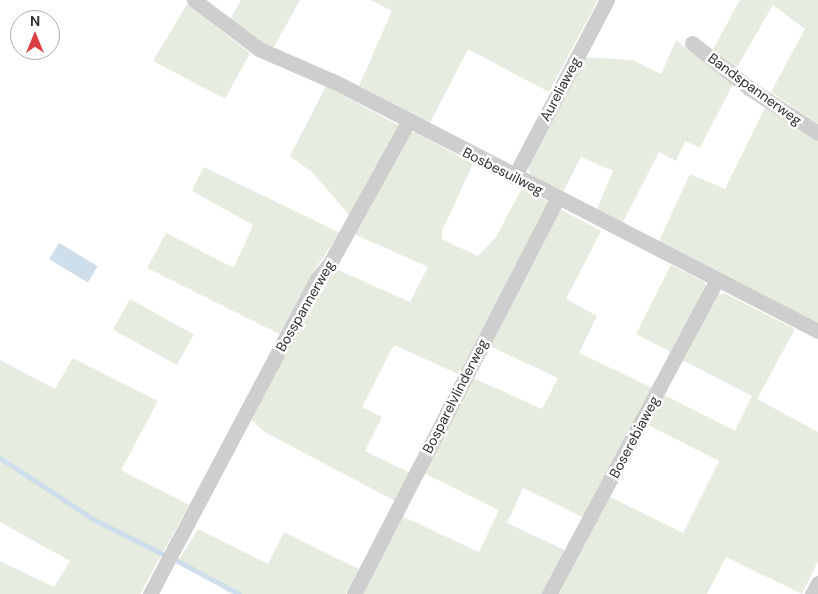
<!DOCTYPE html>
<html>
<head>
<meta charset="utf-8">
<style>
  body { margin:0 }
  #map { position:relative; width:818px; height:594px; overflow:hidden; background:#fff; font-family:"DM Sans",sans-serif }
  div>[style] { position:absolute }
  .green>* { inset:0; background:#e6ede0; transform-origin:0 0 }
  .water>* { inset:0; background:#cedeeb; transform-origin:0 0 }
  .stream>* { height:4.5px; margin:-2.25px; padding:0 2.25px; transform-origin:2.25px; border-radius:2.25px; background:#cedeeb }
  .minor>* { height:15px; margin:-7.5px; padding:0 7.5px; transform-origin:7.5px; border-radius:7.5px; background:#cecece }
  span { translate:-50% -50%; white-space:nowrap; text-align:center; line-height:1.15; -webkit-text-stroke:5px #fff; paint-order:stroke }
  .street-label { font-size:14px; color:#313131 }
  .north { position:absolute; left:10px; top:10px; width:50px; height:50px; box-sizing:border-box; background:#fff; border:1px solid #adadad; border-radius:50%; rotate:0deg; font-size:14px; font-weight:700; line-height:20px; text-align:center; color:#313131 }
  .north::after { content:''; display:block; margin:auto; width:18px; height:22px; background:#dc3f42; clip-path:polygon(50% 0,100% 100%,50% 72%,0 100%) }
</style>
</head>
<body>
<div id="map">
  <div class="green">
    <div style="clip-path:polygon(241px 0,300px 0,274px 47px,259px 43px,230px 19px)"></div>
    <div style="clip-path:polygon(371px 0,598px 0,549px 92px,468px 49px,430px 123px,359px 86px,392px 11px)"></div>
    <div style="clip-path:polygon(740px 0,818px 0,818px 124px,771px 92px,805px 29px,773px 5px,736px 69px,712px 51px)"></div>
    <div style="clip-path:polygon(187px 4px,250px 53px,225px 99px,153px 61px)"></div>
    <div style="clip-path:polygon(676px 40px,733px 84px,700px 148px,685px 141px,676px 161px,659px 152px,622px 224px,596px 211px,613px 171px,581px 157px,562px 194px,533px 177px,528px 169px,530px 160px,583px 57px,632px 60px,661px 74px)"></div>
    <div style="clip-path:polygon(326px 86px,400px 126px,349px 215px,313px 173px,290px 156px)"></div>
    <div style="clip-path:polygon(766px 106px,818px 141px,818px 323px,659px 241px,690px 174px,725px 189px)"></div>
    <div style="clip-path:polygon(416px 132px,473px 164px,442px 231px,442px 239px,478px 256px,496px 237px,522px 188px,549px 202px,460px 375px,394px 345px,362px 407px,382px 417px,365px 451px,410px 473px,395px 501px,263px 431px,250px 418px,331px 267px,410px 302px,428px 267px,352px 233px,409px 133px)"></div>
    <div style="clip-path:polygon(204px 167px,340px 233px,313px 272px,281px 335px,147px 268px,166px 233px,234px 268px,253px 225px,192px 191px)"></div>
    <div style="clip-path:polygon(560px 209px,601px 231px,566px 299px,597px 316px,579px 353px,653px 388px,584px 518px,523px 488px,507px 523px,567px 551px,543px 594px,362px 594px,402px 516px,479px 552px,499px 510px,424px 473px,471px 377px,542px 409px,558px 378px,490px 346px)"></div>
    <div style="clip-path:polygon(671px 265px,705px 282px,706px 289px,671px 352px,636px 334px)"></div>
    <div style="clip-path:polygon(718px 294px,726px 294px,795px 329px,757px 399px,818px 432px,818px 561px,802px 594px,726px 557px,707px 594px,554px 594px,608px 496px,683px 533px,719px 461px,646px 424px,662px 394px,735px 431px,752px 396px,682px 360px,710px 303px)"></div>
    <div style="left:130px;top:299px;width:73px;height:35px;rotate:29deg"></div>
    <div style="clip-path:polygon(73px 358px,158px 401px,121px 470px,189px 505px,140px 594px,0 594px,0 561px,54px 587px,70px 561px,0 522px,0 360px,55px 389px)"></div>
    <div style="clip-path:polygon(198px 529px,268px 564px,284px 532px,359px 569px,346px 594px,239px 594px,178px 561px)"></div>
  </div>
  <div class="water">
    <div style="left:59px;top:243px;width:45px;height:19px;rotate:31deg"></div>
  </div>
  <div class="stream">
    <div style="left:0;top:458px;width:113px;rotate:33.1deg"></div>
    <div style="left:95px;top:520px;width:76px;rotate:26.6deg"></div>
    <div style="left:178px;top:561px;width:69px;rotate:28.4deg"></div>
  </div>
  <div class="minor">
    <div style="left:194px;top:0;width:81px;rotate:37deg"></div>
    <div style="left:259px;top:49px;width:83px;rotate:23.5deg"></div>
    <div style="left:335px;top:82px;width:543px;rotate:27.27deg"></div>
    <div style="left:692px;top:43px;width:73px;rotate:38.3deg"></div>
    <div style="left:749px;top:88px;width:82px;rotate:33.1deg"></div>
    <div style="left:514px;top:177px;width:200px;rotate:-62.3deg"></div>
    <div style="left:150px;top:594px;width:357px;rotate:-62.1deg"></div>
    <div style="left:317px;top:279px;width:21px;rotate:-51deg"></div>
    <div style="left:330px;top:263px;width:161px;rotate:-61deg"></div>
    <div style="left:354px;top:594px;width:444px;rotate:-62.8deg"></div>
    <div style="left:549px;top:594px;width:356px;rotate:-61.9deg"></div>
    <div style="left:812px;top:594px;width:13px;rotate:-61deg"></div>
  </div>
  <div class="street-label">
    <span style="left:560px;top:89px;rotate:-62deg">Aureliaweg</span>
    <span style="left:755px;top:89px;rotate:36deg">Bandspannerweg</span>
    <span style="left:503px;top:171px;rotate:27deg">Bosbesuilweg</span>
    <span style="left:305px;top:306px;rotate:-60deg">Bosspannerweg</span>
    <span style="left:455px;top:396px;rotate:-63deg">Bosparelvlinderweg</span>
    <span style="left:634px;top:437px;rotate:-62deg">Boserebiaweg</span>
  </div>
  <div class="north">N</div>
</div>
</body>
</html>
